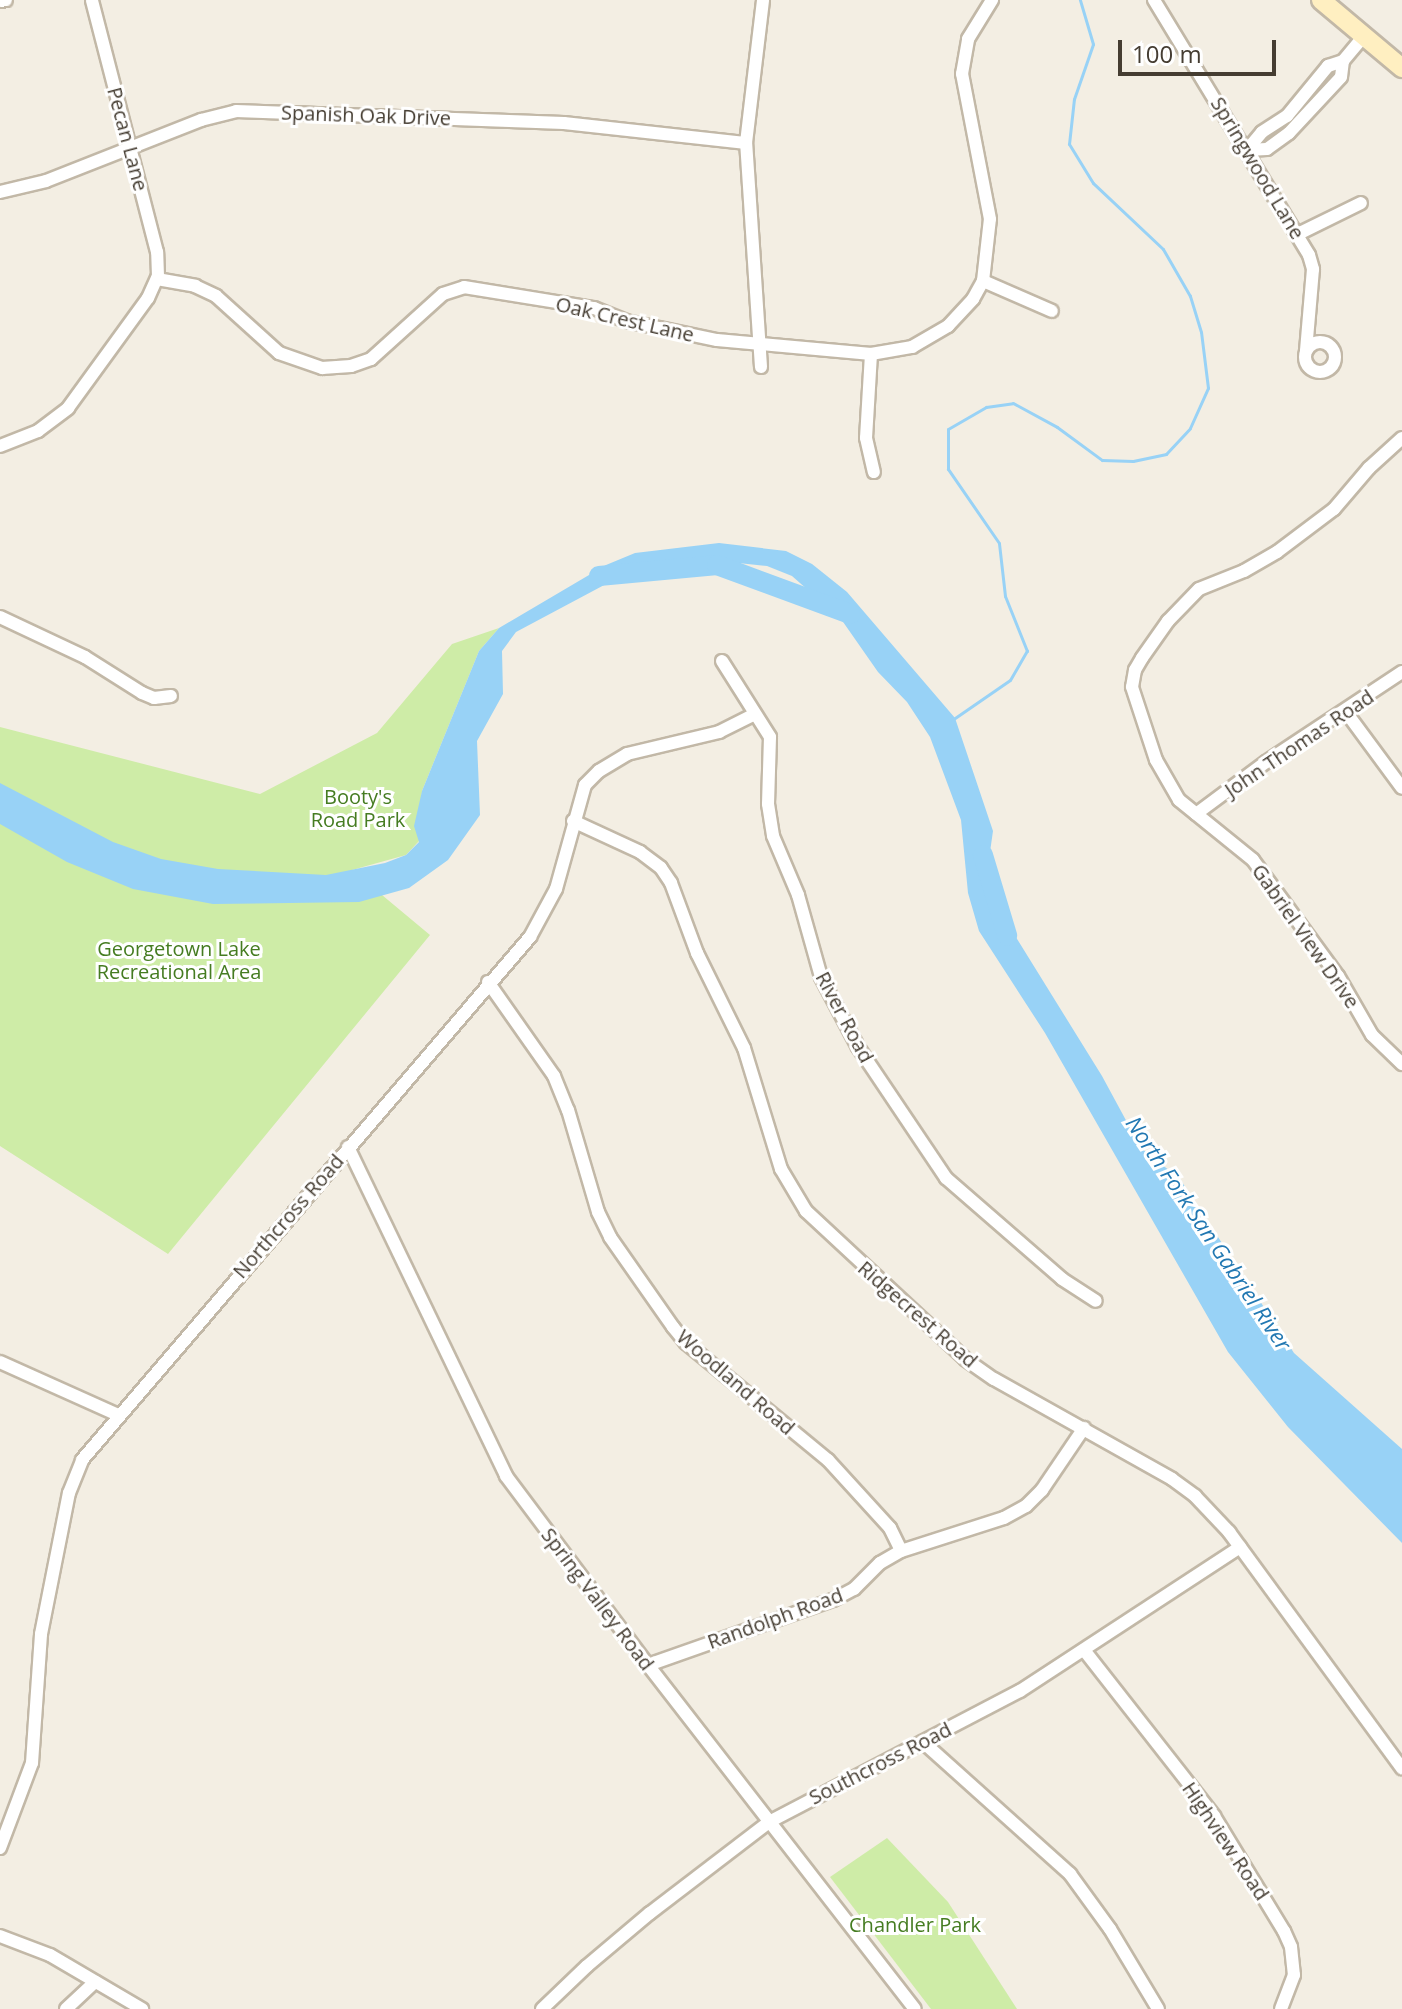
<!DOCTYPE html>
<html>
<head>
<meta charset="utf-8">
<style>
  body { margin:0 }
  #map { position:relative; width:1402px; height:2009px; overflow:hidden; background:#f3eee3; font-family:"Open Sans",sans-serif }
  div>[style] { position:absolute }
  .green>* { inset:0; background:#ceeca7 }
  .water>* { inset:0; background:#98d2f6 }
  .stream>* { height:3px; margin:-1.5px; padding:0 1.5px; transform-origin:1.5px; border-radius:1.5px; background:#98d2f6 }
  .river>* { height:20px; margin:-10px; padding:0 10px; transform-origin:10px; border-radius:10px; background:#98d2f6 }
  .roads { filter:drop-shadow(2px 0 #c2b8a7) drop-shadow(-2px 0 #c2b8a7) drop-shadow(0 2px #c2b8a7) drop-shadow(0 -2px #c2b8a7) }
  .street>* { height:12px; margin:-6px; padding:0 6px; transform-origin:6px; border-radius:6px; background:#fff }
  .street>.ring { margin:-6px; padding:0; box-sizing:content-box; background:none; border:12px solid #fff; border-radius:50% }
  .secondary>* { height:18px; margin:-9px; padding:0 9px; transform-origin:9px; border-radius:9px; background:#ffefc1 }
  span { translate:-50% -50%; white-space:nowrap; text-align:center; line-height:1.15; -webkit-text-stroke:6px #fff; paint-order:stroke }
  .street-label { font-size:20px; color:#453d32 }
  .park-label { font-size:20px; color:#457c21 }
  .water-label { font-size:22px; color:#2278b2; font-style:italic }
  .scale { position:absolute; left:1118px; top:40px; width:158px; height:36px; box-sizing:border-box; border:4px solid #453d32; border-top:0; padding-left:10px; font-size:24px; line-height:28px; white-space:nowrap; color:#453d32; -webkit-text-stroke:6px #fff; paint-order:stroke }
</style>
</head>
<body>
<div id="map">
  <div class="green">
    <div style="clip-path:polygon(499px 628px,479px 651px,422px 791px,419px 841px,406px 855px,352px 870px,430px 935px,168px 1254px,0 1146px,0 727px,260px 794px,377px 733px,452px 644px)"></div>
    <div style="clip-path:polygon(887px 1838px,948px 1902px,1017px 2009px,931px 2009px,830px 1877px)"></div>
  </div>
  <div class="water">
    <div style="clip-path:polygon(719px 543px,786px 551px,812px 564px,847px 592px,955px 718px,993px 831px,989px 859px,991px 897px,1102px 1076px,1141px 1148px,1180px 1179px,1294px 1353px,1402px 1449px,1402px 1543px,1288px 1427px,1228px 1352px,1045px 1033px,979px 931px,968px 893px,961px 820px,930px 737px,907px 702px,878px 672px,841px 619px,792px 576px,767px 566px,729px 562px,689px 561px,638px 567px,516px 632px,502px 651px,503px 694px,477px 741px,480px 815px,448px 860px,409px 888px,359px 902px,213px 904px,133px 889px,67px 862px,0 824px,0 783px,113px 842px,161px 859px,218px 869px,326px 875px,385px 863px,406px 855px,419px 842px,414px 826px,422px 791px,479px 651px,499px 628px,606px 565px,635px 553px)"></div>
  </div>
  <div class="stream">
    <div style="left:952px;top:720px;width:70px;rotate:-34.6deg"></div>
    <div style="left:1010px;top:680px;width:34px;rotate:-60deg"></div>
    <div style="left:1027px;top:651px;width:59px;rotate:-111.8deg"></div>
    <div style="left:1005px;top:596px;width:53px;rotate:-96.5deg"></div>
    <div style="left:999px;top:543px;width:90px;rotate:-124.6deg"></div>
    <div style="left:948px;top:469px;width:40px;rotate:-90deg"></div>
    <div style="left:948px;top:429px;width:44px;rotate:-30.1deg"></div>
    <div style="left:986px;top:407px;width:27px;rotate:-8deg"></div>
    <div style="left:1013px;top:403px;width:50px;rotate:28.6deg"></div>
    <div style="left:1057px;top:427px;width:56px;rotate:36.3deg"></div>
    <div style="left:1102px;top:460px;width:31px;rotate:2deg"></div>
    <div style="left:1133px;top:461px;width:34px;rotate:-12deg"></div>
    <div style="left:1166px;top:454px;width:35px;rotate:-47deg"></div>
    <div style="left:1190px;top:428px;width:44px;rotate:-65.8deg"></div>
    <div style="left:1208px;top:388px;width:56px;rotate:-97.1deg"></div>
    <div style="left:1201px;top:332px;width:38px;rotate:-107deg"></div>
    <div style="left:1190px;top:296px;width:54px;rotate:-119.9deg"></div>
    <div style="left:1163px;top:249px;width:96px;rotate:-136.7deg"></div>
    <div style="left:1093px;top:183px;width:46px;rotate:-121.6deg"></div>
    <div style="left:1069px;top:144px;width:45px;rotate:-83.7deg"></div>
    <div style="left:1074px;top:99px;width:58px;rotate:-70.9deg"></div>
    <div style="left:1093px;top:44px;width:46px;rotate:-106.5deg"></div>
  </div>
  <div class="river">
    <div style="left:599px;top:576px;width:119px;rotate:-5.3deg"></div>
    <div style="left:717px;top:565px;width:142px;rotate:20.2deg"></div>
    <div style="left:983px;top:855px;width:84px;rotate:73.3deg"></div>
  </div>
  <div class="roads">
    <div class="street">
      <div style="left:1154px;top:0;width:298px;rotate:58.7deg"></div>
      <div style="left:1309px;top:255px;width:15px;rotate:74deg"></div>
      <div style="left:1313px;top:269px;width:82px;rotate:94.9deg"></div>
      <div style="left:0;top:1px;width:6px;rotate:-9deg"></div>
      <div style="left:1343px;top:61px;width:33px;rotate:-50deg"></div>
      <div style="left:1247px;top:150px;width:20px;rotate:-3deg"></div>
      <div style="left:1267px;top:149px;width:27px;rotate:-36deg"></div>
      <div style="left:1289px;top:133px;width:76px;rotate:-47.1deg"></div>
      <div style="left:1341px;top:77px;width:16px;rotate:-83deg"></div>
      <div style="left:1247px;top:150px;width:23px;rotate:-50deg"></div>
      <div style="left:1262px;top:132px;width:30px;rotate:-33deg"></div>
      <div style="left:1287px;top:116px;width:65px;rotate:-50.6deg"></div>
      <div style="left:1328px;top:66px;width:16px;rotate:-18deg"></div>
      <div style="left:0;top:192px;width:47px;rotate:-13.4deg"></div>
      <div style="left:46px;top:181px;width:167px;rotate:-21.5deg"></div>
      <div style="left:201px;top:120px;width:36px;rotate:-14deg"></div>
      <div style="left:236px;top:111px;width:328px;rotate:2.1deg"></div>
      <div style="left:564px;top:123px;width:183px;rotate:6.3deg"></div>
      <div style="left:1298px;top:234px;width:70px;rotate:-26.2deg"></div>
      <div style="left:157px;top:279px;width:39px;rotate:10deg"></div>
      <div style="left:195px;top:286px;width:23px;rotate:25deg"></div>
      <div style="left:216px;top:296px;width:85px;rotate:42.1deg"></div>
      <div style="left:279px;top:353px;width:46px;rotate:19.2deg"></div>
      <div style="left:322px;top:368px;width:29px;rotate:-4deg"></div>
      <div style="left:351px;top:366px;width:21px;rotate:-19deg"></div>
      <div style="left:371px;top:359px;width:97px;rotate:-42.1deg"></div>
      <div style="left:443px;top:294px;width:22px;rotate:-18deg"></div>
      <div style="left:464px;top:287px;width:132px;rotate:9.2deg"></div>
      <div style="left:594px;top:308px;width:35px;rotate:22deg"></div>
      <div style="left:626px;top:321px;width:93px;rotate:11.8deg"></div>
      <div style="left:717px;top:340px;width:155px;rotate:5.2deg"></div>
      <div style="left:871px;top:354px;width:42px;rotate:-9.7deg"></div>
      <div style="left:912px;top:347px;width:42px;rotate:-30.3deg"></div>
      <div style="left:948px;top:326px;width:37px;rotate:-47deg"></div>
      <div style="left:973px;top:299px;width:21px;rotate:-61deg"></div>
      <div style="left:983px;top:281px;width:62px;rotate:-83.6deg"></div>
      <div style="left:990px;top:219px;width:148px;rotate:-100.9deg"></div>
      <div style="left:962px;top:74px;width:36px;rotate:-80deg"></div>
      <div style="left:968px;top:39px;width:46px;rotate:-58.4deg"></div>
      <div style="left:983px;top:281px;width:75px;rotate:23.5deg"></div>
      <div class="ring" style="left:1305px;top:342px;width:18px;height:18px"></div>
      <div style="left:871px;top:354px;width:84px;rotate:93.4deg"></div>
      <div style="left:866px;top:438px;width:35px;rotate:77deg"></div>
      <div style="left:761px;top:367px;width:225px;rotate:-93.8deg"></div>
      <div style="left:746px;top:143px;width:144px;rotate:-83.2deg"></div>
      <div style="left:1402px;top:438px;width:45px;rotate:137.7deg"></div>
      <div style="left:1369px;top:468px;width:54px;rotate:130.5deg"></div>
      <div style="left:1334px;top:509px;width:71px;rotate:143deg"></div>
      <div style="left:1277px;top:552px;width:38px;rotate:150deg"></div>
      <div style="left:1244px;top:571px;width:48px;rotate:158.2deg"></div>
      <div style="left:1199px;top:589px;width:45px;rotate:134.1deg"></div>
      <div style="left:1168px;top:621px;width:45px;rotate:125.1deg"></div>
      <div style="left:1142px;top:658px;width:14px;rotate:120deg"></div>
      <div style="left:1135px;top:670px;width:17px;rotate:100deg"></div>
      <div style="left:1132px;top:687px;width:77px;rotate:71.8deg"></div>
      <div style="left:1156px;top:760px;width:46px;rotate:60.1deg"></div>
      <div style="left:1179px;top:800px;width:95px;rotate:39deg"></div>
      <div style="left:1253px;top:860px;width:144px;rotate:53.8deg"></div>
      <div style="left:1338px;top:976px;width:68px;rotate:60deg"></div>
      <div style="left:1372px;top:1035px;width:42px;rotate:44deg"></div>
      <div style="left:0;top:446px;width:41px;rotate:-21.5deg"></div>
      <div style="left:38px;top:431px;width:38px;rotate:-37deg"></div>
      <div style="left:68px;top:408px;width:136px;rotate:-54deg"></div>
      <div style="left:148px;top:298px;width:24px;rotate:-66deg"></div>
      <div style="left:158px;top:276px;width:24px;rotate:-92deg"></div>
      <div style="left:157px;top:252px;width:260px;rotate:-104.5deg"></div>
      <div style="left:0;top:617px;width:94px;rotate:25.2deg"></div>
      <div style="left:85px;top:657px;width:67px;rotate:32.3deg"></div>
      <div style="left:142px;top:693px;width:13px;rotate:23deg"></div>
      <div style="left:154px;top:698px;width:17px;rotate:-7deg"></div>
      <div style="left:722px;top:661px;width:90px;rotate:57.7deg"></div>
      <div style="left:770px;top:737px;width:67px;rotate:91.7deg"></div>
      <div style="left:768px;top:804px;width:32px;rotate:81deg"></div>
      <div style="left:773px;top:836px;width:64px;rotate:67deg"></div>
      <div style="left:798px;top:895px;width:85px;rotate:74.3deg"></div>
      <div style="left:821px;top:977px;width:79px;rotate:62.1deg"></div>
      <div style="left:858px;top:1047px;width:158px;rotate:56.1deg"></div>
      <div style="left:946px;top:1178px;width:154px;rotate:41deg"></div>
      <div style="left:1062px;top:1279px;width:40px;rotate:32.9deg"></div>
      <div style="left:1346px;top:712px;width:94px;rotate:53.6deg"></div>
      <div style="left:1196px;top:814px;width:87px;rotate:-36.6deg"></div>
      <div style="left:1266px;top:762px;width:163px;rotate:-33.5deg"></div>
      <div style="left:573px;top:821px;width:74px;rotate:24.8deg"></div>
      <div style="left:640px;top:852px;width:26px;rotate:37deg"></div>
      <div style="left:661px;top:868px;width:18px;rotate:56deg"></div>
      <div style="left:671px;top:883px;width:75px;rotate:69.6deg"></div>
      <div style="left:697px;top:953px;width:106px;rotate:63.7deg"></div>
      <div style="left:744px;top:1048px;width:127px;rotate:73deg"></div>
      <div style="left:781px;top:1169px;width:49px;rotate:59.2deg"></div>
      <div style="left:806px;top:1211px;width:217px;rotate:42.9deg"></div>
      <div style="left:965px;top:1359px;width:35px;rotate:35deg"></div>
      <div style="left:994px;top:1379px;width:204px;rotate:29.3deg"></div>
      <div style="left:1172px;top:1479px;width:29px;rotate:36deg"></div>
      <div style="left:1195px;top:1496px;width:50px;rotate:46.6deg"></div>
      <div style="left:1229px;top:1532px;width:293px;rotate:53.8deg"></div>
      <div style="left:488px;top:982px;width:115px;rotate:54.9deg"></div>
      <div style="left:554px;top:1076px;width:37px;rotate:68deg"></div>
      <div style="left:568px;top:1110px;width:106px;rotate:73.6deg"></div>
      <div style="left:598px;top:1212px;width:28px;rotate:64deg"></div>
      <div style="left:610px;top:1237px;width:110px;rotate:55deg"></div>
      <div style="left:673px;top:1327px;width:21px;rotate:51deg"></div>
      <div style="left:686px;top:1343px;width:184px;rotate:39.5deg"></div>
      <div style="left:828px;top:1460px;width:92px;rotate:47.6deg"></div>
      <div style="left:890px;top:1528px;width:25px;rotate:64deg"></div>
      <div style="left:348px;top:1147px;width:365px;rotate:64.3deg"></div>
      <div style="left:506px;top:1476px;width:236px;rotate:53.1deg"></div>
      <div style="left:648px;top:1665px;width:435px;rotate:52.2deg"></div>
      <div style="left:0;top:1362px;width:129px;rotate:24.2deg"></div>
      <div style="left:1084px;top:1650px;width:211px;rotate:51.9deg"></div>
      <div style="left:1214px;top:1816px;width:135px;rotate:58.7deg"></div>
      <div style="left:1284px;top:1931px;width:17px;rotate:66deg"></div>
      <div style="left:1291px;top:1947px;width:28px;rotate:84deg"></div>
      <div style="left:1294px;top:1975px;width:36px;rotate:111deg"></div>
      <div style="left:648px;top:1665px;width:196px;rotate:-19.4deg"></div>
      <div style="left:833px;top:1600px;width:24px;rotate:-28deg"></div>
      <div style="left:854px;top:1589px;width:37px;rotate:-45deg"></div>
      <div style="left:880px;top:1563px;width:24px;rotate:-30deg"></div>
      <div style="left:901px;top:1551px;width:108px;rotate:-17.8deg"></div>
      <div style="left:1004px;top:1518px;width:25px;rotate:-29deg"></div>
      <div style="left:1026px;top:1506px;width:23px;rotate:-45deg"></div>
      <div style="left:1042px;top:1490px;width:75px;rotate:-55.9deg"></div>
      <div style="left:923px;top:1742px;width:198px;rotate:41.9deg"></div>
      <div style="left:1070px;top:1874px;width:68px;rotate:54deg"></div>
      <div style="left:1110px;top:1929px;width:93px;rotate:59deg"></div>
      <div style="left:0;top:1848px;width:91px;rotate:-69.4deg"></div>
      <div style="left:32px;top:1763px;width:129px;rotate:-86deg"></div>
      <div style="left:41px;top:1634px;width:144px;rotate:-78.8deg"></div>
      <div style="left:69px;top:1493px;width:35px;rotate:-68deg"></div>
      <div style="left:82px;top:1460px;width:689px;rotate:-49.42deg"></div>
      <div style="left:530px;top:937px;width:55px;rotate:-61.6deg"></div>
      <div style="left:556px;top:889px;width:108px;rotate:-74.4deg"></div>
      <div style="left:585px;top:785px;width:20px;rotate:-45deg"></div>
      <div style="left:599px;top:771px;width:33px;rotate:-31deg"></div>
      <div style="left:627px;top:754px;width:95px;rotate:-13.4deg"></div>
      <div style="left:719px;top:732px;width:40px;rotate:-26.6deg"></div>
      <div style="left:0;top:1936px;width:53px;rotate:20.8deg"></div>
      <div style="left:50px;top:1955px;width:107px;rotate:30.4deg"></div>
      <div style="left:66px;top:2009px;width:40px;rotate:-43deg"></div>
      <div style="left:542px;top:2009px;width:62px;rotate:-43.7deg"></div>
      <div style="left:587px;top:1966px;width:82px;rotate:-40.1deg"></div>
      <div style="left:650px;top:1913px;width:150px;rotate:-37.4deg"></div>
      <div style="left:769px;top:1822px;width:283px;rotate:-27.6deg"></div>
      <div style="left:1020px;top:1691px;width:263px;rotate:-33.2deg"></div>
    </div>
    <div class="secondary">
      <div style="left:1321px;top:0;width:106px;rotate:40deg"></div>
    </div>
  </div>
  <div class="street-label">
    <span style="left:366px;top:115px;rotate:2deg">Spanish Oak Drive</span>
    <span style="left:128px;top:139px;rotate:75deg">Pecan Lane</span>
    <span style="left:1258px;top:168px;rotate:59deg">Springwood Lane</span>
    <span style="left:625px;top:319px;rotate:13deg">Oak Crest Lane</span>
    <span style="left:1299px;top:743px;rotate:-34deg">John Thomas Road</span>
    <span style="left:1306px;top:936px;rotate:55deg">Gabriel View Drive</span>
    <span style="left:845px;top:1017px;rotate:62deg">River Road</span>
    <span style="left:288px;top:1216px;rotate:-49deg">Northcross Road</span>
    <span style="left:918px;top:1314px;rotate:41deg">Ridgecrest Road</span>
    <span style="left:736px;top:1382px;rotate:41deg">Woodland Road</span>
    <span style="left:598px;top:1599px;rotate:53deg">Spring Valley Road</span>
    <span style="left:775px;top:1618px;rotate:-20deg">Randolph Road</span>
    <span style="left:880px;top:1763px;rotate:-27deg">Southcross Road</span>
    <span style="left:1226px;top:1841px;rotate:56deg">Highview Road</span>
  </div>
  <div class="park-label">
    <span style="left:358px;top:808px">Booty's<br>Road Park</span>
    <span style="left:179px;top:960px">Georgetown Lake<br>Recreational Area</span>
    <span style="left:915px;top:1924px">Chandler Park</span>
  </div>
  <div class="water-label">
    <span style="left:1209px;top:1233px;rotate:56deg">North Fork San Gabriel River</span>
  </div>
  <div class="scale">100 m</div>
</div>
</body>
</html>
